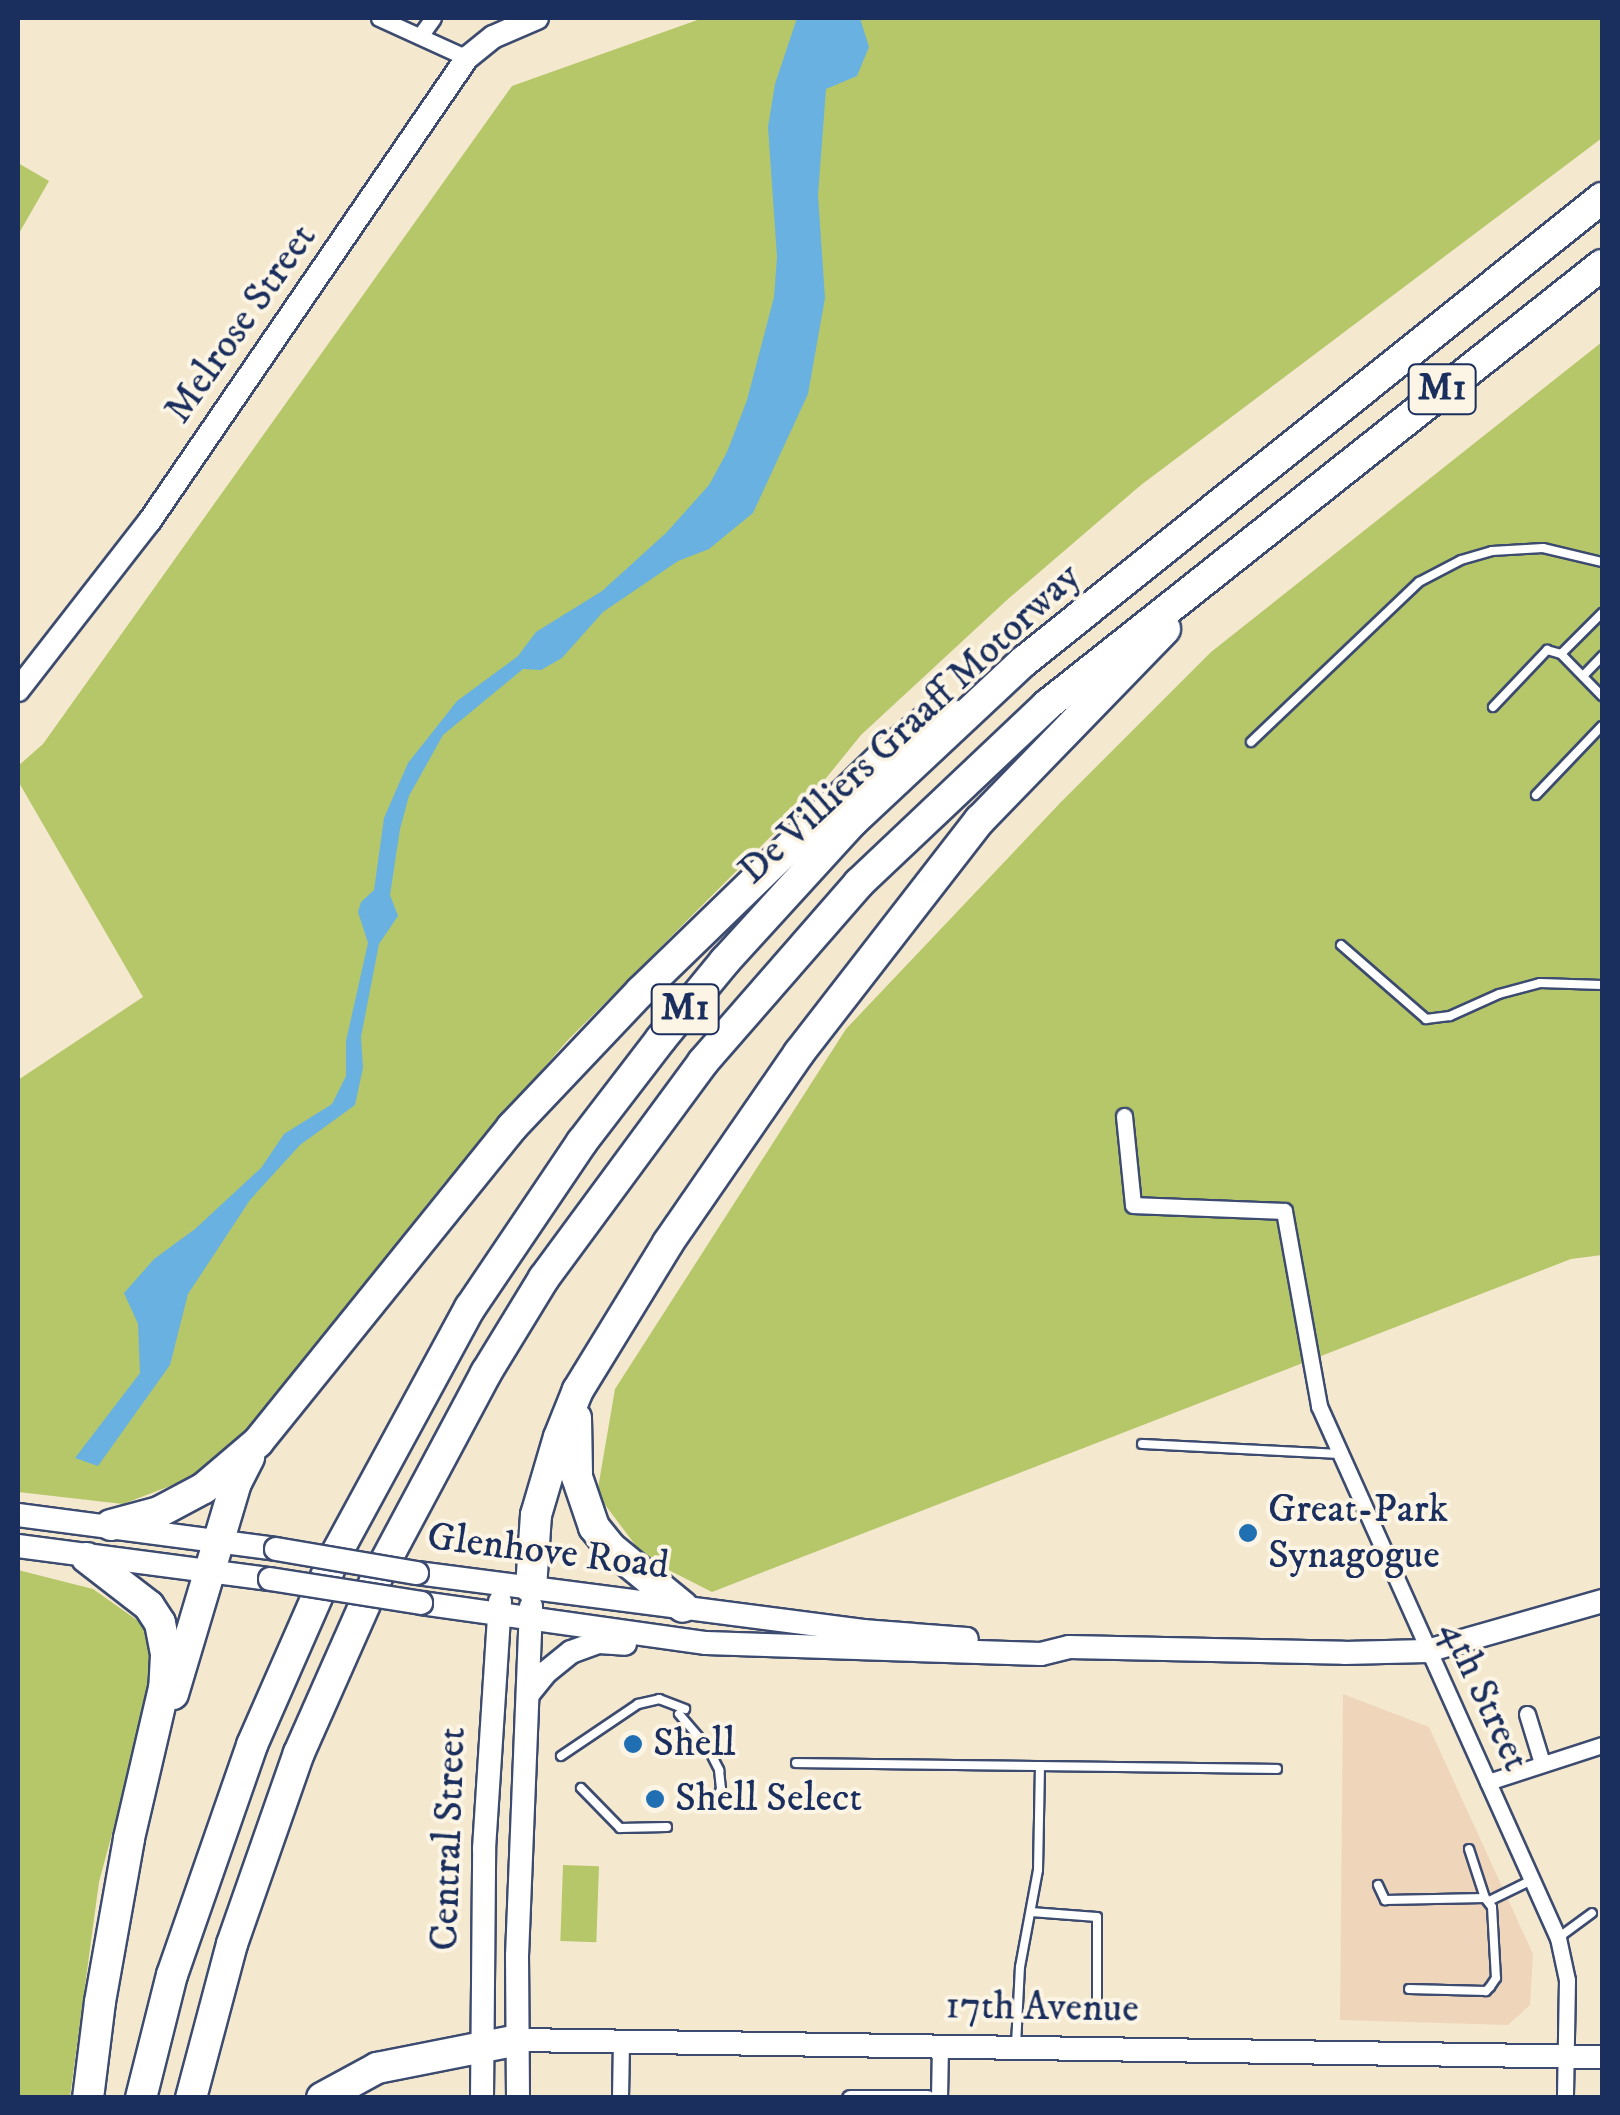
<!DOCTYPE html>
<html>
<head>
<meta charset="utf-8">
<style>
  body { margin:0 }
  #map { position:relative; width:1620px; height:2115px; overflow:hidden; background:#f4e9ce; font-family:"IM FELL DW Pica",serif }
  div>[style] { position:absolute }
  .built>* { inset:0; background:#efd6bb }
  .green>* { inset:0; background:#b6c76a; transform-origin:0 0 }
  .water>* { inset:0; background:#69b1e0 }
  .roads { filter:drop-shadow(2px 0 #3c4b6f) drop-shadow(-2px 0 #3c4b6f) drop-shadow(0 2px #3c4b6f) drop-shadow(0 -2px #3c4b6f) }
  .lane>* { height:8px; margin:-4px; padding:0 4px; transform-origin:4px; border-radius:4px; background:#fff }
  .street>* { height:15px; margin:-7.5px; padding:0 7.5px; transform-origin:7.5px; border-radius:7.5px; background:#fff }
  .secondary>* { height:22px; margin:-11px; padding:0 11px; transform-origin:11px; border-radius:11px; background:#fff }
  .highway>* { height:30px; margin:-15px; padding:0 15px; transform-origin:15px; border-radius:15px; background:#fff }
  .bridges { filter:drop-shadow(2px 0 #3c4b6f) drop-shadow(-2px 0 #3c4b6f) drop-shadow(0 2px #3c4b6f) drop-shadow(0 -2px #3c4b6f) }
  .secondary-bridge>* { height:22px; margin:-11px; padding:0 11px; transform-origin:11px; border-radius:11px; background:#fff }
  .dots>* { width:28px; height:28px; translate:-50% -50%; box-sizing:border-box; border:5px solid #fcf5e5; border-radius:50% }
  span { translate:-50% -50%; white-space:nowrap; text-align:center; line-height:1.15; -webkit-text-stroke:8px #fcf5e5; paint-order:stroke }
  .shield-label span { padding:2px 8px; background:#fcf5e5; border:2px solid; border-radius:8px; -webkit-text-stroke-width:0 }
  .shield-label { font-size:38px; color:#1b2f5e; font-weight:700 }
  .street-label { font-size:40px; color:#1b2f5e }
  .poi-label { font-size:40px; color:#1b2f5e }
  .left { translate:0 -50%; text-align:left }
  .frame { position:absolute; inset:0; border:20px solid #1b2f5e; pointer-events:none }
</style>
</head>
<body>
<div id="map">
  <div class="built">
    <div style="clip-path:polygon(1343px 1694px,1429px 1727px,1533px 1954px,1530px 2005px,1508px 2025px,1340px 2020px)"></div>
  </div>
  <div class="green">
    <div style="clip-path:polygon(703px 18px,1602px 18px,1602px 138px,1141px 485px,1008px 599px,861px 735px,814px 793px,567px 1041px,444px 1183px,248px 1431px,204px 1473px,123px 1504px,18px 1492px,18px 1080px,143px 997px,18px 781px,18px 766px,43px 744px,512px 86px)"></div>
    <div style="clip-path:polygon(18px 163px,49px 181px,18px 235px)"></div>
    <div style="clip-path:polygon(1602px 342px,1602px 1255px,1571px 1259px,712px 1592px,645px 1558px,597px 1494px,615px 1389px,846px 1029px,1061px 802px,1211px 652px)"></div>
    <div style="clip-path:polygon(18px 1570px,93px 1589px,151px 1630px,155px 1674px,99px 1882px,70px 2097px,18px 2098px)"></div>
    <div style="left:563px;top:1865px;width:36px;height:76px;rotate:2deg"></div>
  </div>
  <div class="water">
    <div style="clip-path:polygon(797px 18px,860px 18px,869px 47px,857px 76px,826px 89px,818px 195px,825px 298px,808px 394px,753px 513px,709px 549px,678px 561px,603px 612px,562px 658px,541px 670px,523px 669px,443px 735px,409px 796px,400px 829px,390px 895px,398px 916px,379px 944px,361px 1037px,363px 1068px,355px 1105px,300px 1145px,250px 1200px,188px 1294px,170px 1365px,98px 1466px,75px 1458px,140px 1373px,138px 1324px,124px 1293px,154px 1259px,195px 1229px,261px 1168px,284px 1134px,332px 1104px,346px 1076px,346px 1041px,368px 943px,358px 912px,361px 902px,374px 890px,384px 818px,408px 763px,457px 701px,518px 656px,536px 632px,602px 591px,666px 533px,709px 485px,727px 452px,747px 400px,774px 297px,777px 257px,768px 127px,775px 84px)"></div>
  </div>
  <div class="roads">
    <div class="lane">
      <div style="left:1561px;top:654px;width:58px;rotate:-45deg"></div>
      <div style="left:1583px;top:676px;width:28px;rotate:-46deg"></div>
      <div style="left:1493px;top:707px;width:79px;rotate:-46.5deg"></div>
      <div style="left:1547px;top:650px;width:15px;rotate:16deg"></div>
      <div style="left:1561px;top:654px;width:59px;rotate:45.7deg"></div>
      <div style="left:1251px;top:742px;width:232px;rotate:-43.6deg"></div>
      <div style="left:1419px;top:582px;width:47px;rotate:-27.6deg"></div>
      <div style="left:1461px;top:560px;width:32px;rotate:-16deg"></div>
      <div style="left:1492px;top:551px;width:51px;rotate:-3.4deg"></div>
      <div style="left:1543px;top:548px;width:61px;rotate:13.3deg"></div>
      <div style="left:1536px;top:795px;width:95px;rotate:-46.3deg"></div>
      <div style="left:1341px;top:945px;width:113px;rotate:41deg"></div>
      <div style="left:1426px;top:1019px;width:24px;rotate:-7deg"></div>
      <div style="left:1450px;top:1016px;width:54px;rotate:-24.2deg"></div>
      <div style="left:1499px;top:994px;width:42px;rotate:-15deg"></div>
      <div style="left:1540px;top:983px;width:62px;rotate:1.8deg"></div>
      <div style="left:1142px;top:1444px;width:199px;rotate:2.9deg"></div>
      <div style="left:679px;top:1714px;width:45px;rotate:49.5deg"></div>
      <div style="left:708px;top:1748px;width:25px;rotate:63deg"></div>
      <div style="left:719px;top:1770px;width:19px;rotate:84deg"></div>
      <div style="left:721px;top:1789px;width:11px;rotate:117deg"></div>
      <div style="left:561px;top:1756px;width:93px;rotate:-34deg"></div>
      <div style="left:638px;top:1704px;width:22px;rotate:-13deg"></div>
      <div style="left:659px;top:1699px;width:28px;rotate:21deg"></div>
      <div style="left:796px;top:1763px;width:481px;rotate:0.7deg"></div>
      <div style="left:581px;top:1788px;width:56px;rotate:45.7deg"></div>
      <div style="left:620px;top:1828px;width:47px;rotate:-1.2deg"></div>
      <div style="left:1469px;top:1849px;width:52px;rotate:71.9deg"></div>
      <div style="left:1378px;top:1885px;width:17px;rotate:65deg"></div>
      <div style="left:1385px;top:1900px;width:100px;rotate:-1.1deg"></div>
      <div style="left:1485px;top:1898px;width:11px;rotate:52deg"></div>
      <div style="left:1492px;top:1907px;width:71px;rotate:86.8deg"></div>
      <div style="left:1496px;top:1978px;width:11px;rotate:124deg"></div>
      <div style="left:1490px;top:1987px;width:6px;rotate:135deg"></div>
      <div style="left:1486px;top:1991px;width:77px;rotate:-178.5deg"></div>
      <div style="left:1489px;top:1901px;width:48px;rotate:-26deg"></div>
      <div style="left:1031px;top:1912px;width:66px;rotate:4.3deg"></div>
      <div style="left:1097px;top:1917px;width:94px;rotate:90deg"></div>
      <div style="left:1558px;top:1938px;width:42px;rotate:-36.3deg"></div>
      <div style="left:1016px;top:2045px;width:78px;rotate:-87.1deg"></div>
      <div style="left:1020px;top:1967px;width:99px;rotate:-79.5deg"></div>
      <div style="left:1038px;top:1870px;width:104px;rotate:-88.9deg"></div>
    </div>
    <div class="street">
      <div style="left:379px;top:18px;width:97px;rotate:24.4deg"></div>
      <div style="left:420px;top:36px;width:22px;rotate:-54deg"></div>
      <div style="left:1124px;top:1116px;width:89px;rotate:84.2deg"></div>
      <div style="left:1133px;top:1205px;width:151px;rotate:2.3deg"></div>
      <div style="left:1284px;top:1211px;width:198px;rotate:79.8deg"></div>
      <div style="left:1319px;top:1406px;width:583px;rotate:65.81deg"></div>
      <div style="left:1558px;top:1938px;width:43px;rotate:77.9deg"></div>
      <div style="left:1567px;top:1980px;width:118px;rotate:91deg"></div>
      <div style="left:1527px;top:1714px;width:51px;rotate:73deg"></div>
      <div style="left:1488px;top:1782px;width:120px;rotate:-18deg"></div>
      <div style="left:620px;top:2098px;width:58px;rotate:-89deg"></div>
      <div style="left:850px;top:2098px;width:77px"></div>
      <div style="left:939px;top:2098px;width:54px;rotate:-88.9deg"></div>
    </div>
    <div class="secondary">
      <div style="left:18px;top:690px;width:213px;rotate:-52.1deg"></div>
      <div style="left:149px;top:522px;width:563px;rotate:-55.58deg"></div>
      <div style="left:467px;top:58px;width:33px;rotate:-39deg"></div>
      <div style="left:493px;top:37px;width:48px;rotate:-23.4deg"></div>
      <div style="left:18px;top:1515px;width:260px;rotate:7.5deg"></div>
      <div style="left:18px;top:1546px;width:254px;rotate:7.5deg"></div>
      <div style="left:417px;top:1573px;width:450px;rotate:7.4deg"></div>
      <div style="left:863px;top:1631px;width:104px;rotate:4.4deg"></div>
      <div style="left:421px;top:1603px;width:288px;rotate:8deg"></div>
      <div style="left:706px;top:1643px;width:335px;rotate:1.9deg"></div>
      <div style="left:1041px;top:1654px;width:29px;rotate:-14deg"></div>
      <div style="left:1069px;top:1647px;width:275px;rotate:1.2deg"></div>
      <div style="left:1344px;top:1653px;width:83px;rotate:-1.4deg"></div>
      <div style="left:1427px;top:1651px;width:182px;rotate:-15.9deg"></div>
      <div style="left:529px;top:1693px;width:26px;rotate:-51deg"></div>
      <div style="left:545px;top:1673px;width:33px;rotate:-39deg"></div>
      <div style="left:571px;top:1652px;width:30px;rotate:-20deg"></div>
      <div style="left:599px;top:1642px;width:26px;rotate:4deg"></div>
      <div style="left:518px;top:2040px;width:1084px;rotate:0.9deg"></div>
      <div style="left:482px;top:2098px;width:249px;rotate:-89.5deg"></div>
      <div style="left:484px;top:1849px;width:248px;rotate:-86.3deg"></div>
      <div style="left:518px;top:2098px;width:142px;rotate:-90.4deg"></div>
      <div style="left:517px;top:1956px;width:350px;rotate:-87.7deg"></div>
    </div>
    <div class="highway">
      <div style="left:576px;top:1418px;width:59px;rotate:89deg"></div>
      <div style="left:577px;top:1477px;width:53px;rotate:71.2deg"></div>
      <div style="left:594px;top:1527px;width:26px;rotate:51deg"></div>
      <div style="left:610px;top:1547px;width:94px;rotate:39.4deg"></div>
      <div style="left:111px;top:1525px;width:50px;rotate:-15.2deg"></div>
      <div style="left:159px;top:1512px;width:51px;rotate:-28.1deg"></div>
      <div style="left:204px;top:1488px;width:71px;rotate:-40.4deg"></div>
      <div style="left:258px;top:1442px;width:405px;rotate:-51.1deg"></div>
      <div style="left:512px;top:1127px;width:187px;rotate:-46.5deg"></div>
      <div style="left:641px;top:991px;width:344px;rotate:-44.1deg"></div>
      <div style="left:888px;top:752px;width:48px;rotate:-39deg"></div>
      <div style="left:925px;top:722px;width:41px;rotate:-9.9deg"></div>
      <div style="left:87px;top:1558px;width:78px;rotate:37.7deg"></div>
      <div style="left:149px;top:1606px;width:20px;rotate:57deg"></div>
      <div style="left:160px;top:1623px;width:33px;rotate:79deg"></div>
      <div style="left:166px;top:1655px;width:33px;rotate:93deg"></div>
      <div style="left:164px;top:1688px;width:155px;rotate:103.1deg"></div>
      <div style="left:129px;top:1839px;width:166px;rotate:100.1deg"></div>
      <div style="left:100px;top:2002px;width:97px;rotate:97.1deg"></div>
      <div style="left:531px;top:1588px;width:73px;rotate:-86.1deg"></div>
      <div style="left:536px;top:1515px;width:81px;rotate:-73.6deg"></div>
      <div style="left:559px;top:1437px;width:51px;rotate:-68deg"></div>
      <div style="left:578px;top:1390px;width:172px;rotate:-58.5deg"></div>
      <div style="left:668px;top:1243px;width:231px;rotate:-55.4deg"></div>
      <div style="left:799px;top:1053px;width:295px;rotate:-52.2deg"></div>
      <div style="left:980px;top:820px;width:266px;rotate:-45.9deg"></div>
      <div style="left:173px;top:1694px;width:220px;rotate:-73.4deg"></div>
      <div style="left:236px;top:1483px;width:29px;rotate:-63deg"></div>
      <div style="left:141px;top:2098px;width:127px;rotate:-75.9deg"></div>
      <div style="left:172px;top:1975px;width:244px;rotate:-70.8deg"></div>
      <div style="left:252px;top:1745px;width:204px;rotate:-66.3deg"></div>
      <div style="left:334px;top:1558px;width:285px;rotate:-61.5deg"></div>
      <div style="left:470px;top:1308px;width:200px;rotate:-56deg"></div>
      <div style="left:582px;top:1142px;width:130px;rotate:-52.5deg"></div>
      <div style="left:661px;top:1039px;width:101px;rotate:-50.6deg"></div>
      <div style="left:725px;top:961px;width:190px;rotate:-47.6deg"></div>
      <div style="left:853px;top:821px;width:233px;rotate:-43.1deg"></div>
      <div style="left:1023px;top:662px;width:742px;rotate:-38.71deg"></div>
      <div style="left:191px;top:2098px;width:159px;rotate:-75.1deg"></div>
      <div style="left:232px;top:1944px;width:202px;rotate:-70.7deg"></div>
      <div style="left:299px;top:1753px;width:190px;rotate:-66.1deg"></div>
      <div style="left:376px;top:1579px;width:234px;rotate:-61.9deg"></div>
      <div style="left:486px;top:1373px;width:111px;rotate:-58.6deg"></div>
      <div style="left:544px;top:1278px;width:268px;rotate:-53.6deg"></div>
      <div style="left:703px;top:1062px;width:237px;rotate:-48.9deg"></div>
      <div style="left:859px;top:883px;width:259px;rotate:-43.4deg"></div>
      <div style="left:1047px;top:705px;width:708px;rotate:-38.41deg"></div>
      <div style="left:322px;top:2098px;width:63px;rotate:-28.6deg"></div>
      <div style="left:377px;top:2068px;width:144px;rotate:-11.2deg"></div>
    </div>
  </div>
  <div class="bridges">
    <div class="secondary-bridge">
      <div style="left:276px;top:1549px;width:143px;rotate:9.7deg"></div>
      <div style="left:270px;top:1579px;width:153px;rotate:9deg"></div>
    </div>
  </div>
  <div class="dots">
    <div style="left:1248px;top:1533px;background:#1f6fb2"></div>
    <div style="left:633px;top:1744px;background:#1f6fb2"></div>
    <div style="left:655px;top:1799px;background:#1f6fb2"></div>
  </div>
  <div class="shield-label">
    <span style="left:1442px;top:389px">M1</span>
    <span style="left:685px;top:1009px">M1</span>
  </div>
  <div class="street-label">
    <span style="left:241px;top:324px;rotate:-55deg">Melrose Street</span>
    <span style="left:910px;top:724px;rotate:-43deg">De Villiers Graaff Motorway</span>
    <span style="left:548px;top:1552px;rotate:7deg">Glenhove Road</span>
    <span style="left:1484px;top:1696px;rotate:65deg">4th Street</span>
    <span style="left:449px;top:1839px;rotate:-88deg">Central Street</span>
    <span style="left:1042px;top:2008px;rotate:1deg">17th Avenue</span>
  </div>
  <div class="poi-label">
    <span class="left" style="left:1268px;top:1533px">Great-Park<br>Synagogue</span>
    <span class="left" style="left:653px;top:1744px">Shell</span>
    <span class="left" style="left:675px;top:1799px">Shell Select</span>
  </div>
  <div class="frame"></div>
</div>
</body>
</html>
